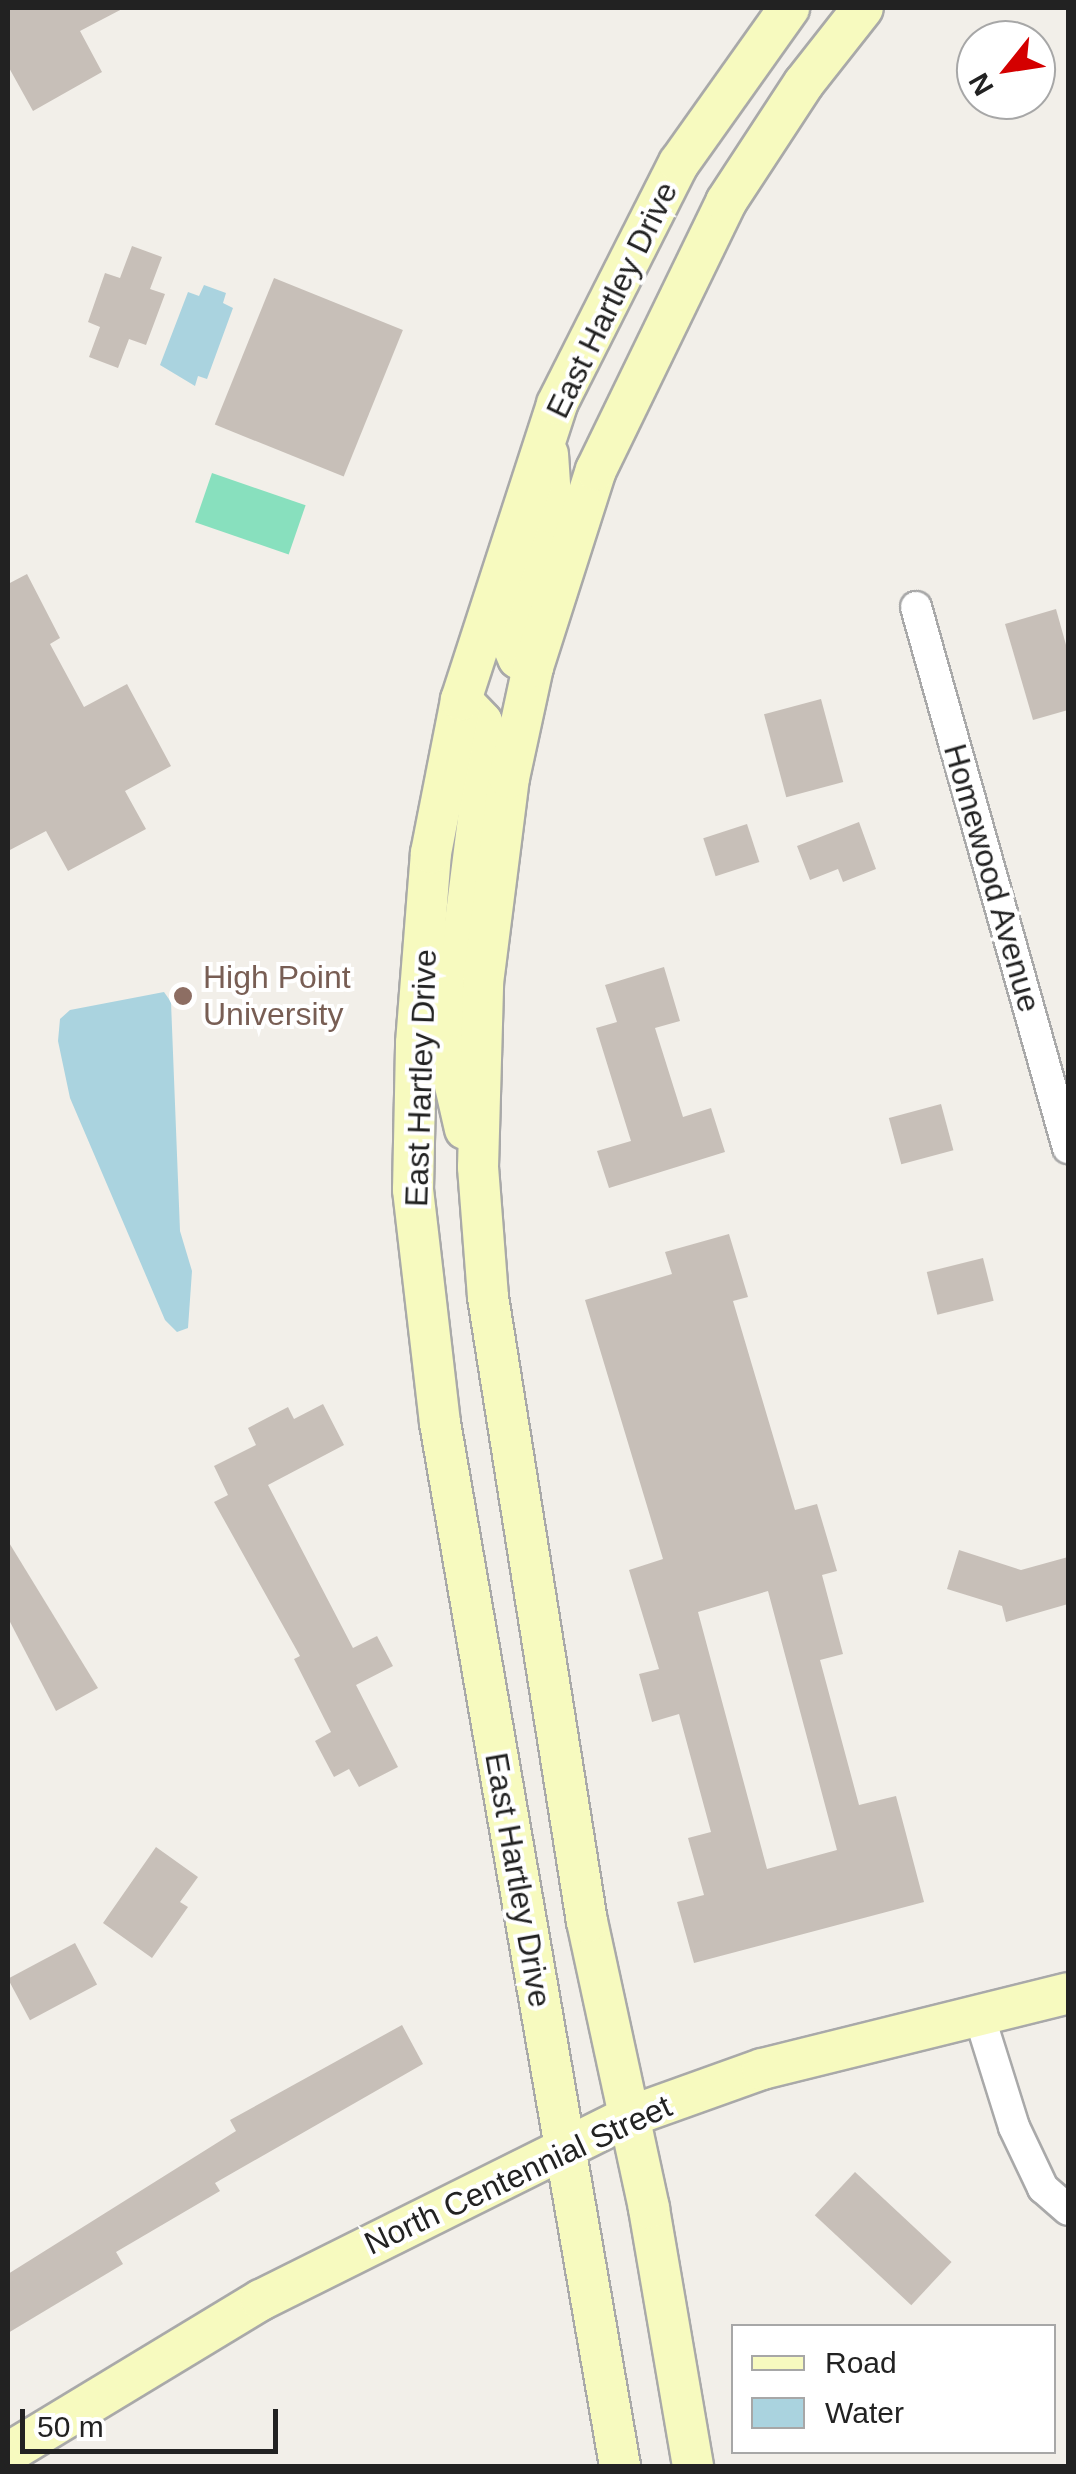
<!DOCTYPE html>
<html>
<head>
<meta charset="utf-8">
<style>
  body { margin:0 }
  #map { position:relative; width:1076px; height:2474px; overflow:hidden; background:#f2efe9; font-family:Arial,sans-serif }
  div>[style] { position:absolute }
  .pitch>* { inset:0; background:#88e0be; transform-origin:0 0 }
  .water>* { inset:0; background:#aad3df }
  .building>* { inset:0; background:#c7bfb8; transform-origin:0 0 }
  .roads { filter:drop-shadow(2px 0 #a9a9a9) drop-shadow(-2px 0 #a9a9a9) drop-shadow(0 2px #a9a9a9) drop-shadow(0 -2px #a9a9a9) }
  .street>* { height:30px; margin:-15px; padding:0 15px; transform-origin:15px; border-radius:15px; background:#fff }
  .secondary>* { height:40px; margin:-20px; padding:0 20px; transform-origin:20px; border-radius:20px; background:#f7fabf }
  .dots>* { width:28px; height:28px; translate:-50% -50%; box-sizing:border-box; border:5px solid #fff; border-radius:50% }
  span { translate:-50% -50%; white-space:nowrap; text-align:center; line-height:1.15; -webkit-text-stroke:8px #fff; paint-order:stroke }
  .street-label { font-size:32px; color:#222 }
  .education-label { font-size:32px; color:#785e54 }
  .left { translate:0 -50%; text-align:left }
  .frame { position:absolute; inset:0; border:10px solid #222; pointer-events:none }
  .legend { position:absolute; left:731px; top:2324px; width:325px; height:130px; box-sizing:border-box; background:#fff; border:2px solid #a7a7a7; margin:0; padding:12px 18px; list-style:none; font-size:30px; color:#222 }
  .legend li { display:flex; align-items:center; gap:20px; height:50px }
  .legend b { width:50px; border:2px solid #a7a7a7 }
  .north { position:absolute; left:956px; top:20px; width:100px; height:100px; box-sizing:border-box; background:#fff; border:2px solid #a7a7a7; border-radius:50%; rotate:240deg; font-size:28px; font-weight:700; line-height:40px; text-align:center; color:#222 }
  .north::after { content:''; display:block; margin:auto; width:35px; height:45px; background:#d40000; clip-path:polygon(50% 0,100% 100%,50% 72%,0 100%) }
  .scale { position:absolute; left:20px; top:2409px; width:258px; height:45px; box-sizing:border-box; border:5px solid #222; border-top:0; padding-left:12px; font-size:30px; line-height:35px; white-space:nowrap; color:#222; -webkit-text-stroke:8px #fff; paint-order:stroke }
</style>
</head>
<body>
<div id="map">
  <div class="pitch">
    <div style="left:212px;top:473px;width:99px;height:52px;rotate:19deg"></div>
  </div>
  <div class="water">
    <div style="clip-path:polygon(204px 285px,226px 293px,223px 303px,233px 308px,207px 379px,198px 376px,195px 386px,160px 365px,188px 292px,199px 296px)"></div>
    <div style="clip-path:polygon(164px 992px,171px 1002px,180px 1231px,192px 1271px,188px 1328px,177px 1332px,165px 1320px,70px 1098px,58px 1041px,60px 1019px,70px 1010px)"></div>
  </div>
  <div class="building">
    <div style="clip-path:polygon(8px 8px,124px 8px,80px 31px,102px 72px,33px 111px,8px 66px)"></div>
    <div style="clip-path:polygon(132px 246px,162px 257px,150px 289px,165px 294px,146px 345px,129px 339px,118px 368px,89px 357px,100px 327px,88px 322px,105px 273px,120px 278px)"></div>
    <div style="left:274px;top:278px;width:139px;height:158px;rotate:22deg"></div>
    <div style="clip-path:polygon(27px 574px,60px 638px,50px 644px,84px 707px,127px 684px,171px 766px,125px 791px,146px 829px,68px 871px,46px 831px,8px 851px,8px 584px)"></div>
    <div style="clip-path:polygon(1056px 609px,1068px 652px,1068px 710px,1033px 720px,1005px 624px)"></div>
    <div style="left:821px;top:699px;width:86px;height:59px;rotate:75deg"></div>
    <div style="clip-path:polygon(859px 822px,876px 869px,843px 882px,838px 869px,810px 880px,797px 846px)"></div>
    <div style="left:747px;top:824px;width:40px;height:46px;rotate:72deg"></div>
    <div style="clip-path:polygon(664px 967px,680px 1021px,655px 1028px,683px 1117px,711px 1108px,725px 1152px,609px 1188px,597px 1151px,631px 1141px,596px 1028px,617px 1022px,605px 985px)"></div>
    <div style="left:941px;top:1104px;width:48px;height:54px;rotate:75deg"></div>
    <div style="clip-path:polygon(evenodd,729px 1234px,748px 1297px,733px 1301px,795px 1510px,817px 1504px,837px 1571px,822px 1575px,843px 1654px,820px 1660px,859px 1805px,896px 1796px,924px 1902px,694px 1963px,677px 1902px,704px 1895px,688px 1838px,711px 1832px,679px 1714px,652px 1722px,639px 1674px,659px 1669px,629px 1570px,663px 1559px,585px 1300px,672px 1274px,665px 1252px,729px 1234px,768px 1591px,837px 1850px,767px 1869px,698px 1612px,768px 1591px)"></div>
    <div style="left:983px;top:1258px;width:44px;height:58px;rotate:76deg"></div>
    <div style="clip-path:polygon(323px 1404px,344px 1445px,268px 1485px,353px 1648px,377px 1636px,393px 1666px,356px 1685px,398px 1767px,359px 1787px,349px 1769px,334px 1777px,315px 1741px,331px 1732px,294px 1659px,300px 1656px,214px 1502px,228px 1495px,214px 1466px,256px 1445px,248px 1428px,288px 1407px,294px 1419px)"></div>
    <div style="clip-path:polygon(8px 1541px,98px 1688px,56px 1711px,8px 1618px)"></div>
    <div style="clip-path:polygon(959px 1550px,1021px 1570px,1068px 1557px,1068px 1604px,1006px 1622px,1002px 1606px,947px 1589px)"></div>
    <div style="clip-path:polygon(156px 1847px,198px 1877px,180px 1902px,188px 1907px,152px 1958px,103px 1923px)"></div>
    <div style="left:75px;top:1943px;width:47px;height:76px;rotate:62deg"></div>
    <div style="clip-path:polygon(402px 2025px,423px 2064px,215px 2183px,220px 2191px,116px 2252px,123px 2264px,8px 2333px,8px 2274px,236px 2131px,230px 2120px)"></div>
    <div style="left:855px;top:2172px;width:132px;height:59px;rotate:43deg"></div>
  </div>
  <div class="roads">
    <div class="street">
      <div style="left:916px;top:607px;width:562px;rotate:74.31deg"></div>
      <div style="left:979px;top:2015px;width:117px;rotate:72.6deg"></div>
      <div style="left:1014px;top:2127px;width:68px;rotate:64.6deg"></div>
      <div style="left:1043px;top:2188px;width:33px;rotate:41deg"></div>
    </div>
    <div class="secondary">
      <div style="left:533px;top:667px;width:17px;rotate:-149deg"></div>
      <div style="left:518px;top:658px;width:21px;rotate:-113deg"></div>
      <div style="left:510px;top:639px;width:133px;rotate:-71.6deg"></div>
      <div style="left:552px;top:513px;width:59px;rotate:-93.9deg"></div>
      <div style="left:461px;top:700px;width:30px;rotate:46deg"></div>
      <div style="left:482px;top:722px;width:19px;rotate:72deg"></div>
      <div style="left:488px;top:740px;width:318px;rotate:97.2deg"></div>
      <div style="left:448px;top:1055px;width:76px;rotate:77.1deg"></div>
      <div style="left:8px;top:2453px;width:296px;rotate:-31.2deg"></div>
      <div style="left:261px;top:2300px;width:410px;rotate:-26.5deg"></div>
      <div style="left:628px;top:2117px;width:142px;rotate:-19.7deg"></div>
      <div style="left:762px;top:2069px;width:315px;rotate:-13.9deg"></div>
      <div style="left:620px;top:2466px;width:1058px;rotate:-99.79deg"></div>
      <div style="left:440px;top:1423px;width:235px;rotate:-96.6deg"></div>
      <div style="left:413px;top:1190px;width:147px;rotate:-88.8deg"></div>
      <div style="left:416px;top:1043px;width:191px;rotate:-85.5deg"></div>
      <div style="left:431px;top:853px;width:156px;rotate:-78.9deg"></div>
      <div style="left:461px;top:700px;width:311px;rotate:-72deg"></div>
      <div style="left:557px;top:404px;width:270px;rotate:-63.2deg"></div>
      <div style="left:679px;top:163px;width:190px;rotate:-54.6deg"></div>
      <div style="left:693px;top:2466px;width:262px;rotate:-99.7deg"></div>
      <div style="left:649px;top:2208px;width:293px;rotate:-102.2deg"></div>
      <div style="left:587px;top:1922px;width:633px;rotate:-99deg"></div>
      <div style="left:488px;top:1297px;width:130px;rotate:-94.4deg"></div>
      <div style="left:478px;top:1167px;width:184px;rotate:-88.4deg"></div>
      <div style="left:483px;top:983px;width:207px;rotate:-82.8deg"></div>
      <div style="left:509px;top:778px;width:114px;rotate:-77.8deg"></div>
      <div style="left:533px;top:667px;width:207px;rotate:-72.3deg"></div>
      <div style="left:596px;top:470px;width:298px;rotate:-64.1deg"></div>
      <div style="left:726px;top:202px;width:142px;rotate:-56.8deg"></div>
      <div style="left:804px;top:83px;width:95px;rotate:-51.8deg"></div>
    </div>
  </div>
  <div class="dots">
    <div style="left:183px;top:996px;background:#8d6e63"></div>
  </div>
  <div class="street-label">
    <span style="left:612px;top:300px;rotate:-64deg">East Hartley Drive</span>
    <span style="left:992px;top:878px;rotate:74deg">Homewood Avenue</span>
    <span style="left:421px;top:1078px;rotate:-88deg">East Hartley Drive</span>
    <span style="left:518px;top:1880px;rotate:80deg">East Hartley Drive</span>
    <span style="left:518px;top:2175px;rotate:-25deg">North Centennial Street</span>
  </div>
  <div class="education-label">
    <span class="left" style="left:203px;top:996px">High Point<br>University</span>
  </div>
  <div class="frame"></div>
  <ul class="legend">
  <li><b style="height:12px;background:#f7fabf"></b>Road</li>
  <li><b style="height:28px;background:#aad3df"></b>Water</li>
  </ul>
  <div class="north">N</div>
  <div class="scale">50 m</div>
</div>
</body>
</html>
